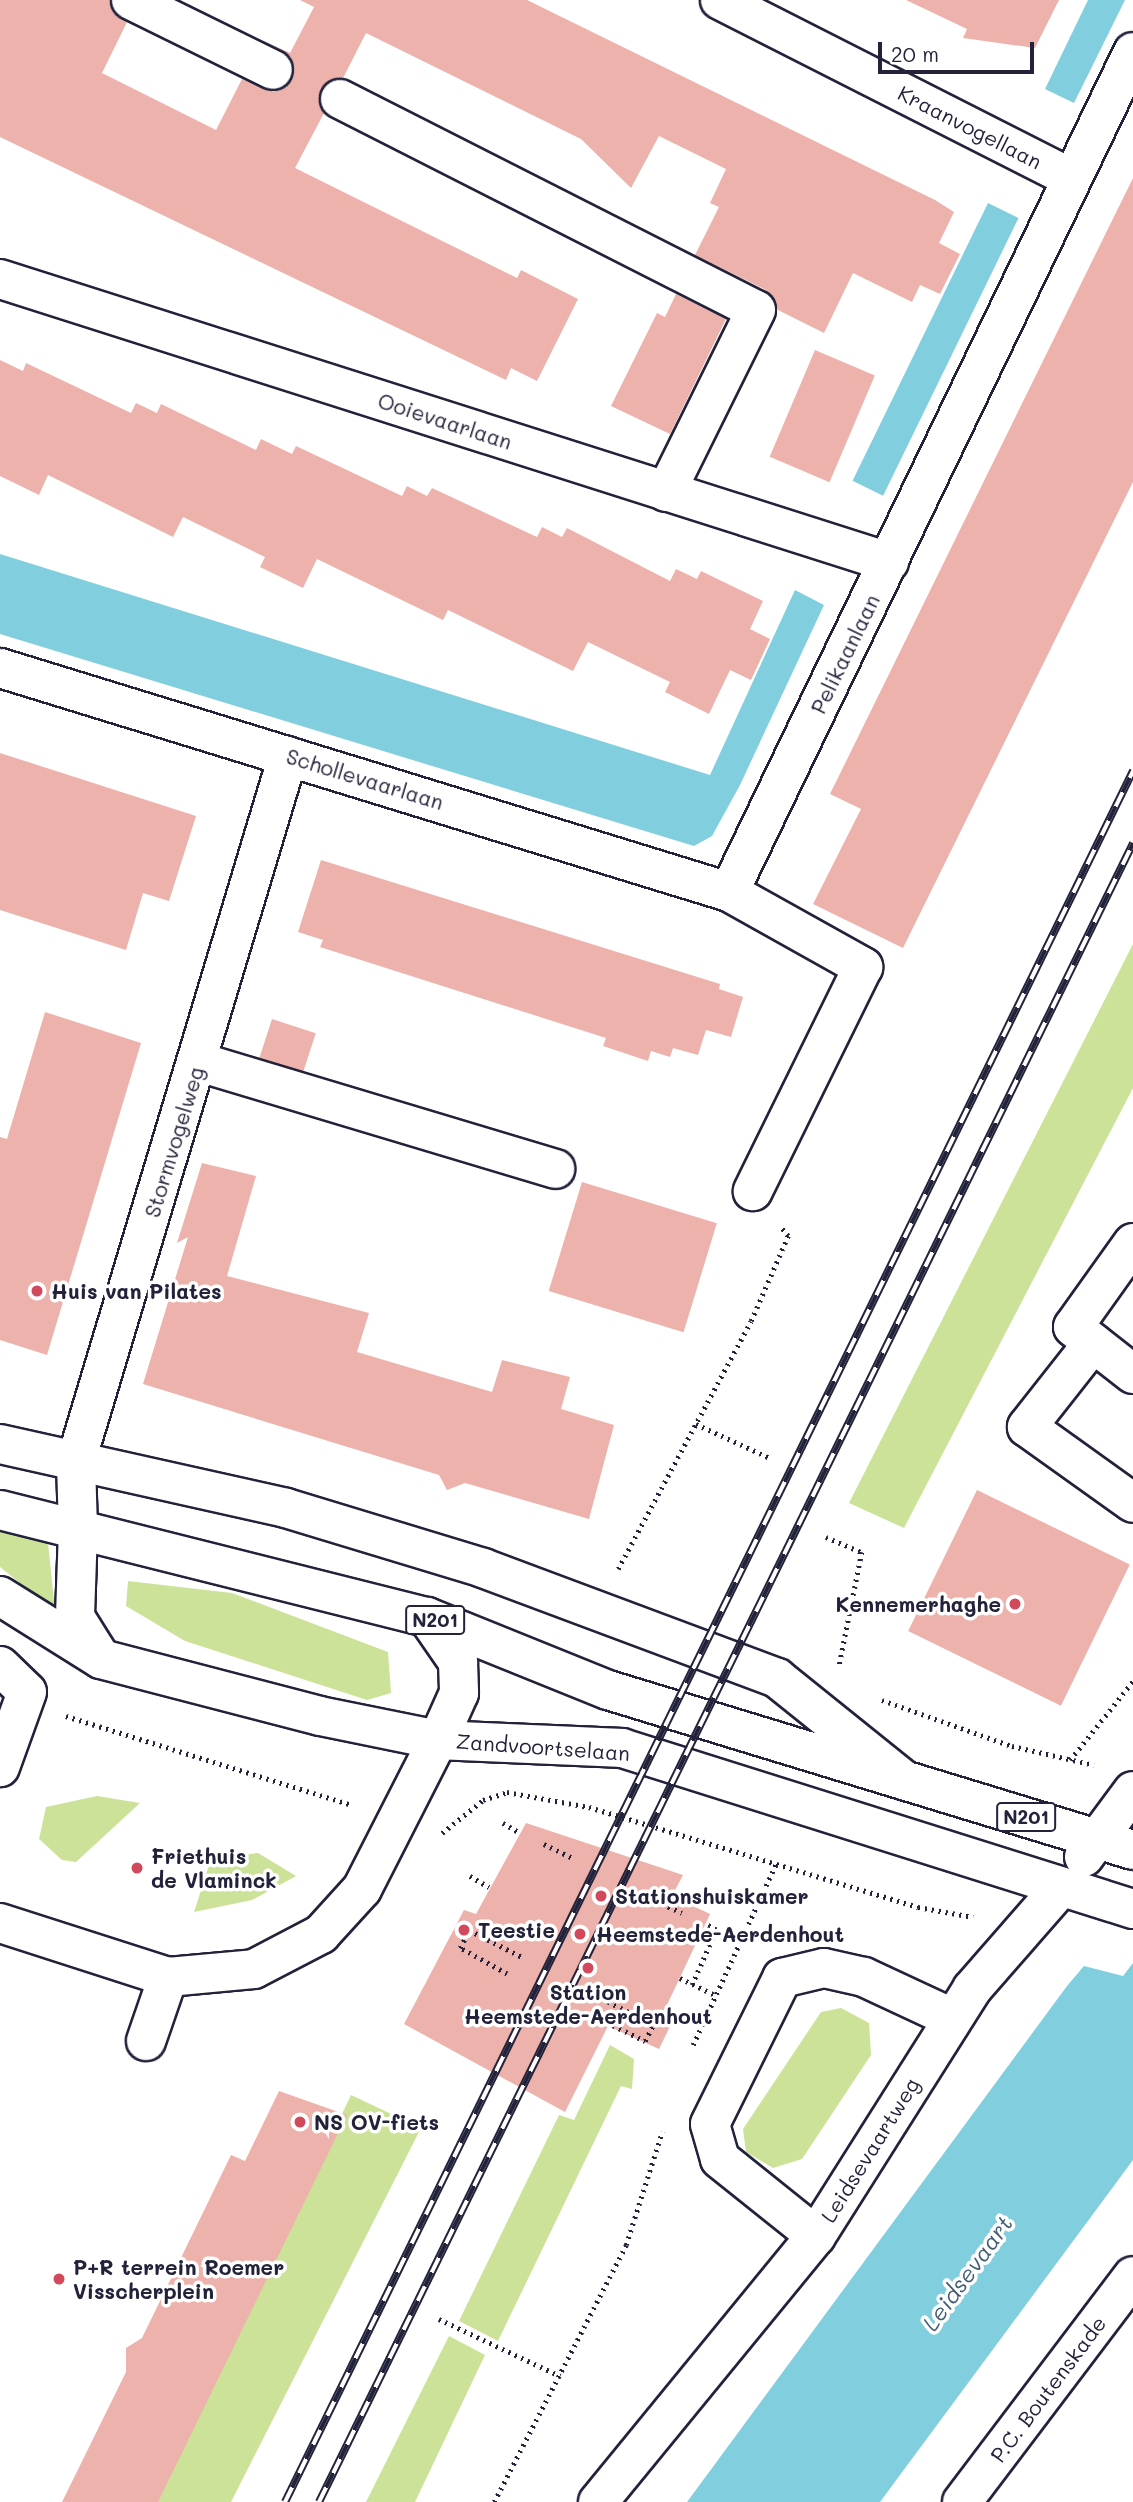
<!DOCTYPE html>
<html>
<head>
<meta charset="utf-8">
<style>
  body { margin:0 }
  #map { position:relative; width:1133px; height:2502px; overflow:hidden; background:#fff; font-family:Mali,sans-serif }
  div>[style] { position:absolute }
  .green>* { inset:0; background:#cce298 }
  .water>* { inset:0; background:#81cedf; transform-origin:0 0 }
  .building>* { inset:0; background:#edb2ab; transform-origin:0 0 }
  .path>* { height:4.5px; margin-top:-2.25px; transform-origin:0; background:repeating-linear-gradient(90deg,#22223b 0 2px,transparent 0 7px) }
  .roads { filter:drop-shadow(2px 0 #22223b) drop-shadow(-2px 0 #22223b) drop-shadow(0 2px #22223b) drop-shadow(0 -2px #22223b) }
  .minor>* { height:38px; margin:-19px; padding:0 19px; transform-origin:19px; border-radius:19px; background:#fff }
  .major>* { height:38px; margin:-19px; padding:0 19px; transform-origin:19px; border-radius:19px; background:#fff }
  .rail>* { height:8px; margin-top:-4px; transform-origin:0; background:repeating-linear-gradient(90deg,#fff 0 16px,#22223b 0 32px); box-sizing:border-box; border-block:2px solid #22223b }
  .dots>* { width:19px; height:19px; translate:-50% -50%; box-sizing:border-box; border:4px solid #fff; border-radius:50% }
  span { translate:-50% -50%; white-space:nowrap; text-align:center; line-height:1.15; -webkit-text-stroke:7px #fff; paint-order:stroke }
  .shield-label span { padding:2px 5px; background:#fff; border:2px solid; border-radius:5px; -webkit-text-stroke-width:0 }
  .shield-label { font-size:19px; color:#22223b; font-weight:700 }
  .street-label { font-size:21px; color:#22223b }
  .poi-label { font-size:21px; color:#22223b; font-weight:700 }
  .left { translate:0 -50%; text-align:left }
  .right { translate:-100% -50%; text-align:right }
  .water-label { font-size:23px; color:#435e74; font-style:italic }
  .scale { position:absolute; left:878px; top:42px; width:156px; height:32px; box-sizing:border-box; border:4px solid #22223b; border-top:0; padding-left:9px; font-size:21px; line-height:24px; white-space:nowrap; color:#22223b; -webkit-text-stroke:5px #fff; paint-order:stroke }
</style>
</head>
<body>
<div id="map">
  <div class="green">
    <div style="clip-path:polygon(1133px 944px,1133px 1088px,904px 1528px,849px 1503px)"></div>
    <div style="clip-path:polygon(0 1521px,47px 1533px,55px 1611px,0 1567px)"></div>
    <div style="clip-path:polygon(128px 1581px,232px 1593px,388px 1652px,391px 1693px,367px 1700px,185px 1641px,126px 1606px)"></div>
    <div style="clip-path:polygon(97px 1796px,140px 1803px,76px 1862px,62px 1860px,39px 1839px,46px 1807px)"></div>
    <div style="clip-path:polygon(258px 1853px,296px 1876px,252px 1900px,194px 1912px,211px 1859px)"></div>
    <div style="clip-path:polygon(841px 2008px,869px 2023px,871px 2055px,802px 2159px,773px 2168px,746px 2152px,743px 2129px,821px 2012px)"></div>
    <div style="clip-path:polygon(610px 2045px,634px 2059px,632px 2089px,621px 2086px,498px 2341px,459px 2321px,559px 2115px,574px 2120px)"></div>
    <div style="clip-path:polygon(351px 2095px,421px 2128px,231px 2502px,156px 2502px)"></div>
    <div style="clip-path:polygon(449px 2336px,485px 2355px,415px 2502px,366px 2502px)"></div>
  </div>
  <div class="water">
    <div style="clip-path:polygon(1088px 0,1125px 0,1074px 103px,1045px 89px)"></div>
    <div style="left:988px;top:203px;width:34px;height:309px;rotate:26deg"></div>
    <div style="clip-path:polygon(0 554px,710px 775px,795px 590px,824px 605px,740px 785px,712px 836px,694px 846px,0 634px)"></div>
    <div style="clip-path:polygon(1133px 1963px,1133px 2160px,880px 2502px,687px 2502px,1067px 1986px,1084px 1966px,1123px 1976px)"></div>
  </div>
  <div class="building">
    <div style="clip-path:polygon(0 0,109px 0,113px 13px,127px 22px,102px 73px,216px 130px,242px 79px,274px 92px,292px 80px,291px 57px,262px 40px,290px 53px,314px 7px,300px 0,527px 0,935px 200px,954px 212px,939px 243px,960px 254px,940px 294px,920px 285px,912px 302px,853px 273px,824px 333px,778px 310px,766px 290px,695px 255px,719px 207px,710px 203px,726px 169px,659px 136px,631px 188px,581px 139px,366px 33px,343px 78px,321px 89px,324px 113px,295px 168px,517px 278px,521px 270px,578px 299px,537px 381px,511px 368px,506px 380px,0 137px)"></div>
    <div style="clip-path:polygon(906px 0,1059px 0,1035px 48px,963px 38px,967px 29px)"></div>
    <div style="clip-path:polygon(1133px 178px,1133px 482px,903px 948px,813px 904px,861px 809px,830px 794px)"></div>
    <div style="clip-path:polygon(676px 294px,726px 319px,670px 434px,611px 406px,657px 313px,665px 317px)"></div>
    <div style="left:815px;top:350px;width:65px;height:116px;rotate:23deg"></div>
    <div style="clip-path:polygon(0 360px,23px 371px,26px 363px,131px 413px,136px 403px,157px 413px,161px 404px,256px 450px,261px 439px,292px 454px,296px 446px,402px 496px,407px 486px,427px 496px,432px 488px,537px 537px,542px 527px,562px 537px,567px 528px,670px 581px,676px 569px,697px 579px,701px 571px,763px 601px,750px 629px,770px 639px,751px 680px,730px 670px,709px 714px,665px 692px,670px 682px,588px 642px,573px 671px,448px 610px,443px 620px,317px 559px,303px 588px,260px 567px,265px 557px,183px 517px,173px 537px,48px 475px,39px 495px,0 476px)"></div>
    <div style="clip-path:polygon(0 753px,196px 816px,169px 901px,143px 893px,126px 950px,0 910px)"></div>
    <div style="clip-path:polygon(321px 860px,720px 984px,719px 989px,743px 997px,731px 1037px,706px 1030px,698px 1055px,673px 1048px,670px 1057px,651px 1051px,648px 1061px,603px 1046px,606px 1038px,320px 947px,323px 940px,298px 932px)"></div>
    <div style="clip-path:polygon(45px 1012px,141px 1043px,47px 1355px,0 1340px,0 1137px,7px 1139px)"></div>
    <div style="left:272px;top:1019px;width:46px;height:41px;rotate:18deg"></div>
    <div style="clip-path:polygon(202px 1163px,256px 1176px,227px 1276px,369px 1313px,357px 1352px,492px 1392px,502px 1360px,570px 1377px,561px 1409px,614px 1425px,589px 1519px,465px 1483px,447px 1490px,439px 1475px,143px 1384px,188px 1237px,177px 1243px)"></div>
    <div style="left:582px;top:1182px;width:141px;height:114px;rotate:17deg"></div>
    <div style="left:977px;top:1490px;width:170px;height:157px;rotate:26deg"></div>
    <div style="clip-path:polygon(526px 1823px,683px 1875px,672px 1896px,710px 1914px,666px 2007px,676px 2014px,659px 2049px,608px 2026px,565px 2112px,404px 2024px,464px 1910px,476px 1914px)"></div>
    <div style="clip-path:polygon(279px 2091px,347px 2115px,158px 2502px,62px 2502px,126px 2372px,126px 2348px,142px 2338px,231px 2155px,245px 2161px)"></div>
  </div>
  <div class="path">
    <div style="left:696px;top:1424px;width:81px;rotate:24.7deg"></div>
    <div style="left:826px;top:1537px;width:39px;rotate:23deg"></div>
    <div style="left:862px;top:1552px;width:117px;rotate:101.3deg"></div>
    <div style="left:618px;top:1569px;width:281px;rotate:-61.8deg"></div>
    <div style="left:751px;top:1321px;width:93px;rotate:-66.5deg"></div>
    <div style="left:788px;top:1236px;width:13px;rotate:-129deg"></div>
    <div style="left:882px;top:1700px;width:138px;rotate:19.5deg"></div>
    <div style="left:1012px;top:1746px;width:84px;rotate:13deg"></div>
    <div style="left:66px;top:1716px;width:300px;rotate:17.3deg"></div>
    <div style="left:1070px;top:1760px;width:101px;rotate:-51.4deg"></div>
    <div style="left:503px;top:1823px;width:20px;rotate:30deg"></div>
    <div style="left:442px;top:1833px;width:53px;rotate:-38.8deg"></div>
    <div style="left:483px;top:1800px;width:25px;rotate:-18deg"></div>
    <div style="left:507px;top:1792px;width:83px;rotate:10.4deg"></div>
    <div style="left:589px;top:1807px;width:344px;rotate:16.9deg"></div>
    <div style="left:918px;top:1907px;width:56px;rotate:10.3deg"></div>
    <div style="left:544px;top:1844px;width:32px;rotate:26deg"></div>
    <div style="left:470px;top:1876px;width:22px;rotate:30deg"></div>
    <div style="left:649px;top:1898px;width:36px;rotate:24deg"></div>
    <div style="left:507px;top:1974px;width:54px;rotate:-151deg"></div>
    <div style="left:460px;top:1948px;width:20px;rotate:-63deg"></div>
    <div style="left:469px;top:1930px;width:59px;rotate:27deg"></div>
    <div style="left:680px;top:1978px;width:39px;rotate:26deg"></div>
    <div style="left:692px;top:1985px;width:60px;rotate:-66.4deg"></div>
    <div style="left:716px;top:1930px;width:13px;rotate:-151deg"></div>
    <div style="left:594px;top:2016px;width:57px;rotate:26.1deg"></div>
    <div style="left:645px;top:2041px;width:18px;rotate:-63deg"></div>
    <div style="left:653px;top:2025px;width:62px;rotate:-153deg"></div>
    <div style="left:693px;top:2045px;width:199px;rotate:-65.4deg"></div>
    <div style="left:439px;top:2319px;width:134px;rotate:25.2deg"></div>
    <div style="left:494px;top:2502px;width:289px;rotate:-62.8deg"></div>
    <div style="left:626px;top:2245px;width:119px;rotate:-72.3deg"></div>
  </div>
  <div class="roads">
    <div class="minor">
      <div style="left:131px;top:0;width:158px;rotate:26.2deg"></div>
      <div style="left:720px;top:0;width:394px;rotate:26.9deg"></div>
      <div style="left:340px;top:99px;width:466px;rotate:26.9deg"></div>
      <div style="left:756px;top:310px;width:203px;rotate:116.3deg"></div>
      <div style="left:0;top:279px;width:933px;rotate:17.66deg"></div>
      <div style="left:0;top:668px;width:763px;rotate:17.08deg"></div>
      <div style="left:729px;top:892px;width:154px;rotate:29.2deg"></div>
      <div style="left:863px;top:967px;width:250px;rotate:116.2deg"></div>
      <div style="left:729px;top:892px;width:932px;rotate:-64.31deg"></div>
      <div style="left:199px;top:1062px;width:372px;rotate:16.7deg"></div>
      <div style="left:1133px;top:1243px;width:103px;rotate:125.5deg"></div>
      <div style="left:1073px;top:1327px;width:76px;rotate:38.1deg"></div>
      <div style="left:1093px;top:1343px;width:107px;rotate:128.2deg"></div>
      <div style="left:1027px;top:1427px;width:130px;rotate:35.6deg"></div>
      <div style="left:0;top:1444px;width:293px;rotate:12.6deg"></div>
      <div style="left:286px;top:1508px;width:206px;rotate:16.9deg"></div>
      <div style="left:483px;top:1568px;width:314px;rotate:20.5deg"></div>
      <div style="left:777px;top:1678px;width:163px;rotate:38.8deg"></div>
      <div style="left:78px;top:1530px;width:69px;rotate:-91.7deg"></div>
      <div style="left:76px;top:1461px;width:736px;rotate:-73.26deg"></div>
      <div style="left:0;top:1666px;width:37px;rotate:44deg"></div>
      <div style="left:27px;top:1692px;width:80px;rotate:109.8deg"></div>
      <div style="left:0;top:1923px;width:176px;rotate:17.8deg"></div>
      <div style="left:168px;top:1977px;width:86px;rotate:-5.3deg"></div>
      <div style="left:254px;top:1969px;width:76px;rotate:-27.6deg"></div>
      <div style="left:321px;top:1934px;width:61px;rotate:-47.7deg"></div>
      <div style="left:362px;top:1889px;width:167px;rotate:-63deg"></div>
      <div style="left:146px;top:2041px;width:68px;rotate:-71deg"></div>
      <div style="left:816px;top:2236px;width:123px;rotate:-141.3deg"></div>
      <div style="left:720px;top:2159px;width:36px;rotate:-106deg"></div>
      <div style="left:710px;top:2124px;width:163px;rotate:-63.7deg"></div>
      <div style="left:782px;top:1978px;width:43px;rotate:-13.4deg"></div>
      <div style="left:824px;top:1968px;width:41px;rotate:12.7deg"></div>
      <div style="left:864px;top:1977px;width:97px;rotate:25deg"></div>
      <div style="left:598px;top:2502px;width:344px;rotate:-50.7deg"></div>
      <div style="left:816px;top:2236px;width:292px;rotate:-57.7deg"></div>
      <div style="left:972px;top:1989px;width:135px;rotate:-48.9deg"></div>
      <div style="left:962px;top:2502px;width:283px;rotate:-52.9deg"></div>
    </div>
    <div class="major">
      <div style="left:0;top:1510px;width:440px;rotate:14.1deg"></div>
      <div style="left:427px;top:1617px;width:195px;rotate:22deg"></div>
      <div style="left:608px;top:1690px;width:549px;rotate:16.95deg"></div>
      <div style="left:78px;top:1530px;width:87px;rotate:92deg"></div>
      <div style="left:75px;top:1617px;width:47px;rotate:58deg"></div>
      <div style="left:0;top:1596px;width:119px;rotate:32deg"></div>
      <div style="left:101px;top:1659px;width:226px;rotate:14.6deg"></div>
      <div style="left:320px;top:1716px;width:120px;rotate:11.5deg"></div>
      <div style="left:438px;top:1740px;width:184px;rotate:2.5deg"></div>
      <div style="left:622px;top:1748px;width:536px;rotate:17.49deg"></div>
      <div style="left:427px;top:1617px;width:55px;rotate:55.4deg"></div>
      <div style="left:458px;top:1662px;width:31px;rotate:88deg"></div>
      <div style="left:459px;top:1693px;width:51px;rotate:114.1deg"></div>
      <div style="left:1084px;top:1857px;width:82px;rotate:-53.4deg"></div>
    </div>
  </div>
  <div class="rail">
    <div style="left:285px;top:2502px;width:1928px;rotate:-63.9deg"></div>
    <div style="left:319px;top:2502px;width:1848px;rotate:-63.86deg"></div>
  </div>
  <div class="dots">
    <div style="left:37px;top:1291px;background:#d1495b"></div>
    <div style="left:1015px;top:1604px;background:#d1495b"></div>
    <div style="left:137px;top:1868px;background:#d1495b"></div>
    <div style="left:601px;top:1896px;background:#d1495b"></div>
    <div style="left:464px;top:1930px;background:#d1495b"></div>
    <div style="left:580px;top:1934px;background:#d1495b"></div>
    <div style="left:588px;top:1968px;background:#d1495b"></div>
    <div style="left:300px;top:2122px;background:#d1495b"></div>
    <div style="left:59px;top:2279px;background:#d1495b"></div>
  </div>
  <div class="shield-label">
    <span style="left:435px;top:1620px">N201</span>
    <span style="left:1026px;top:1817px">N201</span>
  </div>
  <div class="street-label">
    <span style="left:970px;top:127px;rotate:27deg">Kraanvogellaan</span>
    <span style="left:445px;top:421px;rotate:18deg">Ooievaarlaan</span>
    <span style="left:845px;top:654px;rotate:-64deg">Pelikaanlaan</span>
    <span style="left:365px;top:779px;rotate:17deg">Schollevaarlaan</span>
    <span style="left:174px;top:1142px;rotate:-73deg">Stormvogelweg</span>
    <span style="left:543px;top:1747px;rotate:4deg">Zandvoortselaan</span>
    <span style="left:870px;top:2150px;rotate:-58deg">Leidsevaartweg</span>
    <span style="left:1048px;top:2389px;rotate:-53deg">P.C. Boutenskade</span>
  </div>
  <div class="poi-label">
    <span class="left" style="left:51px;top:1291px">Huis van Pilates</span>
    <span class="right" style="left:1001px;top:1604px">Kennemerhaghe</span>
    <span class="left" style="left:151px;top:1868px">Friethuis<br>de Vlaminck</span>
    <span class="left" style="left:615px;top:1896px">Stationshuiskamer</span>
    <span class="left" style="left:478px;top:1930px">Teestie</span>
    <span class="left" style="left:596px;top:1934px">Heemstede-Aerdenhout</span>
    <span style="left:588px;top:2004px">Station<br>Heemstede-Aerdenhout</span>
    <span class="left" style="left:314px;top:2122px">NS OV-fiets</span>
    <span class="left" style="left:73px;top:2279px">P+R terrein Roemer<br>Visscherplein</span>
  </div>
  <div class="water-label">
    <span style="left:967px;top:2273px;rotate:-54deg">Leidsevaart</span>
  </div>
  <div class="scale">20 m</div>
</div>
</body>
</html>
